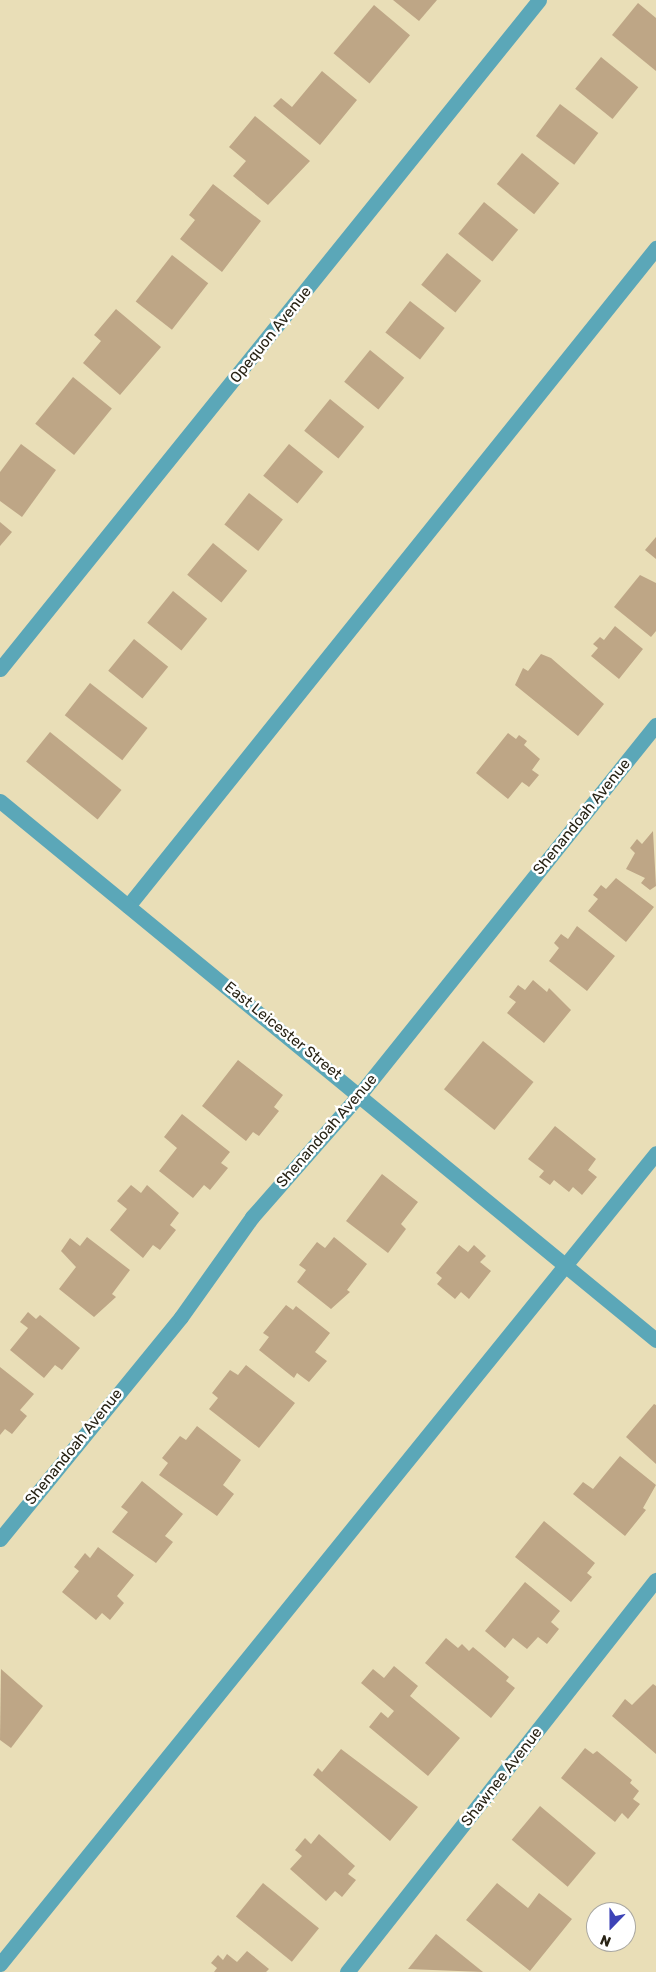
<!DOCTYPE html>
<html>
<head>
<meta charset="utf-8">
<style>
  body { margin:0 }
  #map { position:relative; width:656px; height:1972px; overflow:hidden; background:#e9deb7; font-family:Rubik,sans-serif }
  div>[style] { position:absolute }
  .building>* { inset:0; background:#bea686; transform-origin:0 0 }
  .lane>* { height:15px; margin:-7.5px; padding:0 7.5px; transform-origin:7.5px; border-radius:7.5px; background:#5ba7b8 }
  .street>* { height:15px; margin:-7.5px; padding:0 7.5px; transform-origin:7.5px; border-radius:7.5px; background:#5ba7b8 }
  span { translate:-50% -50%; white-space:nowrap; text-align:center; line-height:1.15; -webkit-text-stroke:5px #fff; paint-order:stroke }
  .street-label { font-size:15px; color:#282315 }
  .north { position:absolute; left:586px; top:1902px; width:50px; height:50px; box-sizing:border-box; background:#fff; border:1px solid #a9a7a1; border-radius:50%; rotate:202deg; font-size:14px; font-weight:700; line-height:20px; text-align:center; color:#282315 }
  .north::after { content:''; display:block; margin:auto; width:18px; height:22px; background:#3d43b7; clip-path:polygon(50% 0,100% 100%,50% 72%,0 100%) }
</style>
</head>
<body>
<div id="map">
  <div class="building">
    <div style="clip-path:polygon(393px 0,437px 0,419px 21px)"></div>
    <div style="clip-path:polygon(638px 3px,656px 18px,656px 71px,612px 35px)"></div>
    <div style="left:374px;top:5px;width:47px;height:63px;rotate:40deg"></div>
    <div style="left:601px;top:57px;width:48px;height:41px;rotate:39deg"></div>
    <div style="clip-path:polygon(322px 71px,357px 100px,320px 145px,273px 106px,281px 98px,292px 107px)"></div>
    <div style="left:560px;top:104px;width:48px;height:40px;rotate:37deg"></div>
    <div style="clip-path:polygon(255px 116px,310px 161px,268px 205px,233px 176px,246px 161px,229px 147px)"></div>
    <div style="left:522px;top:153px;width:48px;height:40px;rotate:39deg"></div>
    <div style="clip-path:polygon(213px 184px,261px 221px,222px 272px,180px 239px,195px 220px,189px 215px)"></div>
    <div style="left:484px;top:202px;width:44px;height:41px;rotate:39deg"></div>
    <div style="left:447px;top:253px;width:44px;height:41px;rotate:39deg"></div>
    <div style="left:172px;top:255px;width:46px;height:59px;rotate:38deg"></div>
    <div style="left:410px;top:301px;width:44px;height:40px;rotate:38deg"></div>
    <div style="clip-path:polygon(116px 309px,161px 347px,120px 395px,83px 363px,101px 341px,94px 335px)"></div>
    <div style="left:370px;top:350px;width:44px;height:41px;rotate:39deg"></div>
    <div style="left:73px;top:377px;width:50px;height:60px;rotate:39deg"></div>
    <div style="left:330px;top:399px;width:44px;height:41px;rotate:39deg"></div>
    <div style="clip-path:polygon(21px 444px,56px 470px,22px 517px,0 501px,0 472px)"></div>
    <div style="left:289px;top:444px;width:44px;height:41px;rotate:39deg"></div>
    <div style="left:249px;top:493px;width:43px;height:40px;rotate:38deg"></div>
    <div style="clip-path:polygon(0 522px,12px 532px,0 546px)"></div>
    <div style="clip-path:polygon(656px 537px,656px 559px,645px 550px)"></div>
    <div style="left:213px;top:543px;width:44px;height:41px;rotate:39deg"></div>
    <div style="clip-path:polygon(640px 575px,656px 583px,656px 631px,651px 637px,614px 607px)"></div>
    <div style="left:173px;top:591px;width:44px;height:41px;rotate:39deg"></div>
    <div style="clip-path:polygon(615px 626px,643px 649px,619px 679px,591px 656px,598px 648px,593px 644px,600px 637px,604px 640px)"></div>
    <div style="left:134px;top:639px;width:44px;height:41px;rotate:39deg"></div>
    <div style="clip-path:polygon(541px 654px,551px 658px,604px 704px,578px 736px,515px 685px,523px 668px,528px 671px)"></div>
    <div style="left:90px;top:683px;width:73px;height:41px;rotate:38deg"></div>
    <div style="left:50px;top:732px;width:92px;height:38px;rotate:39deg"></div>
    <div style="clip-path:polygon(508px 733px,516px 739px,519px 735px,527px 741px,524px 745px,540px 759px,532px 770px,539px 775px,529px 787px,522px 782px,508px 799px,476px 773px)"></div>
    <div style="clip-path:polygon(653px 831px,656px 886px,650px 890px,641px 883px,645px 878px,626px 869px,635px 853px,630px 848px,637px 839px,642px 844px)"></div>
    <div style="clip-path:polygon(616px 878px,654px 907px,626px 942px,588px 911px,598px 899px,593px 895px,601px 885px,606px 889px)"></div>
    <div style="clip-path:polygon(577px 926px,615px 956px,587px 991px,549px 961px,559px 948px,554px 943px,561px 934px,568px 939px)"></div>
    <div style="clip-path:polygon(533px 980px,547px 992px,549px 988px,571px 1010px,544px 1043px,507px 1013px,516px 1002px,509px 997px,518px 985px,525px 990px)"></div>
    <div style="left:483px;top:1041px;width:65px;height:62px;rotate:39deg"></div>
    <div style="clip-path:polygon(238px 1060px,283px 1095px,274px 1107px,279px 1111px,259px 1136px,253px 1132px,246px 1141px,202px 1106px)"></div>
    <div style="clip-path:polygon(182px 1114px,230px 1152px,221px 1163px,228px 1168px,210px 1190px,204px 1185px,193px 1198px,159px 1171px,177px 1148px,164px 1137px)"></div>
    <div style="clip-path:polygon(555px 1126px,596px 1159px,588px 1170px,597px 1177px,582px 1195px,573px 1187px,569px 1192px,554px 1180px,550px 1185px,539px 1177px,544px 1171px,528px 1159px)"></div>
    <div style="clip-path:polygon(382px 1174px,418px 1202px,401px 1224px,406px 1229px,388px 1253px,346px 1221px)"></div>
    <div style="clip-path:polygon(131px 1185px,141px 1193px,147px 1185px,179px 1213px,170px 1225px,176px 1230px,160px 1250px,153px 1245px,143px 1258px,110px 1230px,127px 1209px,117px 1201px)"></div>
    <div style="clip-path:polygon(87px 1237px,130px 1270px,112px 1294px,116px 1297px,94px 1317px,59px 1289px,76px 1267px,61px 1251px,70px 1238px,80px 1246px)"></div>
    <div style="clip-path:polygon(334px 1237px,367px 1264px,347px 1290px,350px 1292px,331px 1309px,297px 1282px,306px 1270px,299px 1265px,317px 1242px,325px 1248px)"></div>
    <div style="clip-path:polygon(459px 1245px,468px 1252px,474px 1245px,486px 1256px,480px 1262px,491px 1271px,469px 1299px,461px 1292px,455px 1299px,437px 1284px,442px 1278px,436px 1273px)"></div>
    <div style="clip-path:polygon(286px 1305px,293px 1310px,296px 1306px,330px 1333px,315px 1352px,327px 1361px,309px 1382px,297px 1373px,294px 1378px,259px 1350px,269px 1337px,263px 1333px)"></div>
    <div style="clip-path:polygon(28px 1312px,36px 1319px,40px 1315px,80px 1348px,62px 1370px,55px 1365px,44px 1378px,10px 1350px,28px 1328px,20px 1322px)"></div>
    <div style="clip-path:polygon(246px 1365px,295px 1403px,259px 1448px,209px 1409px,218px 1398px,212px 1393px,230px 1370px,238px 1375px)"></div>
    <div style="clip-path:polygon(0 1367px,34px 1394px,20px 1410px,27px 1416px,12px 1434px,5px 1429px,0 1435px)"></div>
    <div style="clip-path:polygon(654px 1404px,656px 1405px,656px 1464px,626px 1437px)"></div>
    <div style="clip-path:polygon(197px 1426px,241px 1460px,223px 1485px,234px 1494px,217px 1516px,159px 1475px,168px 1463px,162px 1458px,180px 1436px,186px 1440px)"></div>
    <div style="clip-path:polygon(620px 1456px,656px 1485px,643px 1508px,646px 1510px,625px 1536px,573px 1494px,583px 1482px,593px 1489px)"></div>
    <div style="clip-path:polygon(142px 1481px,183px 1514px,165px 1536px,173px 1542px,156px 1563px,112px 1532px,128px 1512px,121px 1507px)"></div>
    <div style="clip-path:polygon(544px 1521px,595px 1563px,587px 1573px,592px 1577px,571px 1602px,515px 1557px)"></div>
    <div style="clip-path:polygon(98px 1547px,134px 1575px,117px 1596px,124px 1603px,110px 1620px,102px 1613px,96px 1620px,62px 1592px,79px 1571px,74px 1567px,85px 1553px,90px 1558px)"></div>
    <div style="clip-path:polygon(525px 1582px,560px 1611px,551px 1622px,559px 1629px,547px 1644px,538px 1637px,527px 1649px,513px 1638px,505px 1648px,485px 1631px)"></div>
    <div style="clip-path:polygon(446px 1638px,458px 1648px,462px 1644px,469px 1651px,473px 1647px,509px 1677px,506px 1681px,515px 1688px,491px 1718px,425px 1663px)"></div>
    <div style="clip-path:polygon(394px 1666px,418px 1686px,410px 1696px,460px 1738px,428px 1776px,369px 1727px,381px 1712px,388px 1718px,394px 1711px,361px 1683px,373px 1669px,384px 1678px)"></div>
    <div style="clip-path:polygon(1px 1669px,43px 1706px,11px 1748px,0 1740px)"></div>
    <div style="clip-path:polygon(653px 1684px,656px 1686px,656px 1754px,612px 1716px,625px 1699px,632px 1705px)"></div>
    <div style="clip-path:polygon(585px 1748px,593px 1754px,597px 1751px,632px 1780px,630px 1783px,639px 1791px,633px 1799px,640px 1804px,628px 1819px,622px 1813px,615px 1822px,561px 1778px)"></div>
    <div style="clip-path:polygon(341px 1749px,418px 1807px,390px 1841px,313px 1775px,318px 1768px,322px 1772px)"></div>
    <div style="left:540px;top:1806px;width:73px;height:44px;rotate:40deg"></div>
    <div style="clip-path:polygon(319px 1834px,355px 1866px,348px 1874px,356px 1880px,342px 1897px,335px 1891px,326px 1901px,290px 1869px,302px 1856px,295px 1850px,305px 1838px,311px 1844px)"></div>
    <div style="left:263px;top:1883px;width:72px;height:43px;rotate:39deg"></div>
    <div style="clip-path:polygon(497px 1883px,528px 1908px,539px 1893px,572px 1919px,530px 1971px,466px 1920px)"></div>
    <div style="clip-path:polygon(436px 1934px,483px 1972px,408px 1969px)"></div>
    <div style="clip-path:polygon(247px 1951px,269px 1969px,266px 1972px,214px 1972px,217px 1968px,211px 1963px,218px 1955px,223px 1960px,227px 1954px,237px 1962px)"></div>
  </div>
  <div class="lane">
    <div style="left:128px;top:906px;width:844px;rotate:-51.26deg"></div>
    <div style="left:0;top:1964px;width:1043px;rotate:-51.03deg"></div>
  </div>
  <div class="street">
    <div style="left:0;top:669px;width:859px;rotate:-51.14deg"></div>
    <div style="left:0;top:801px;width:849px;rotate:39.41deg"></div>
    <div style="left:0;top:1539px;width:286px;rotate:-50.8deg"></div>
    <div style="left:181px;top:1317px;width:123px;rotate:-54.6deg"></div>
    <div style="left:252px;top:1217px;width:164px;rotate:-48.7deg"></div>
    <div style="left:360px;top:1094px;width:473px;rotate:-51.3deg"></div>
    <div style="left:347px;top:1972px;width:499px;rotate:-51.8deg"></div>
  </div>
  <div class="street-label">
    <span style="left:271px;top:335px;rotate:-51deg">Opequon Avenue</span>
    <span style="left:582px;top:817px;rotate:-51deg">Shenandoah Avenue</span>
    <span style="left:283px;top:1031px;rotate:39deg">East Leicester Street</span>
    <span style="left:327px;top:1131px;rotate:-49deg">Shenandoah Avenue</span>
    <span style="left:74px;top:1447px;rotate:-51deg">Shenandoah Avenue</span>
    <span style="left:502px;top:1777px;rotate:-52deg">Shawnee Avenue</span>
  </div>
  <div class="north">N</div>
</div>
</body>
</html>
